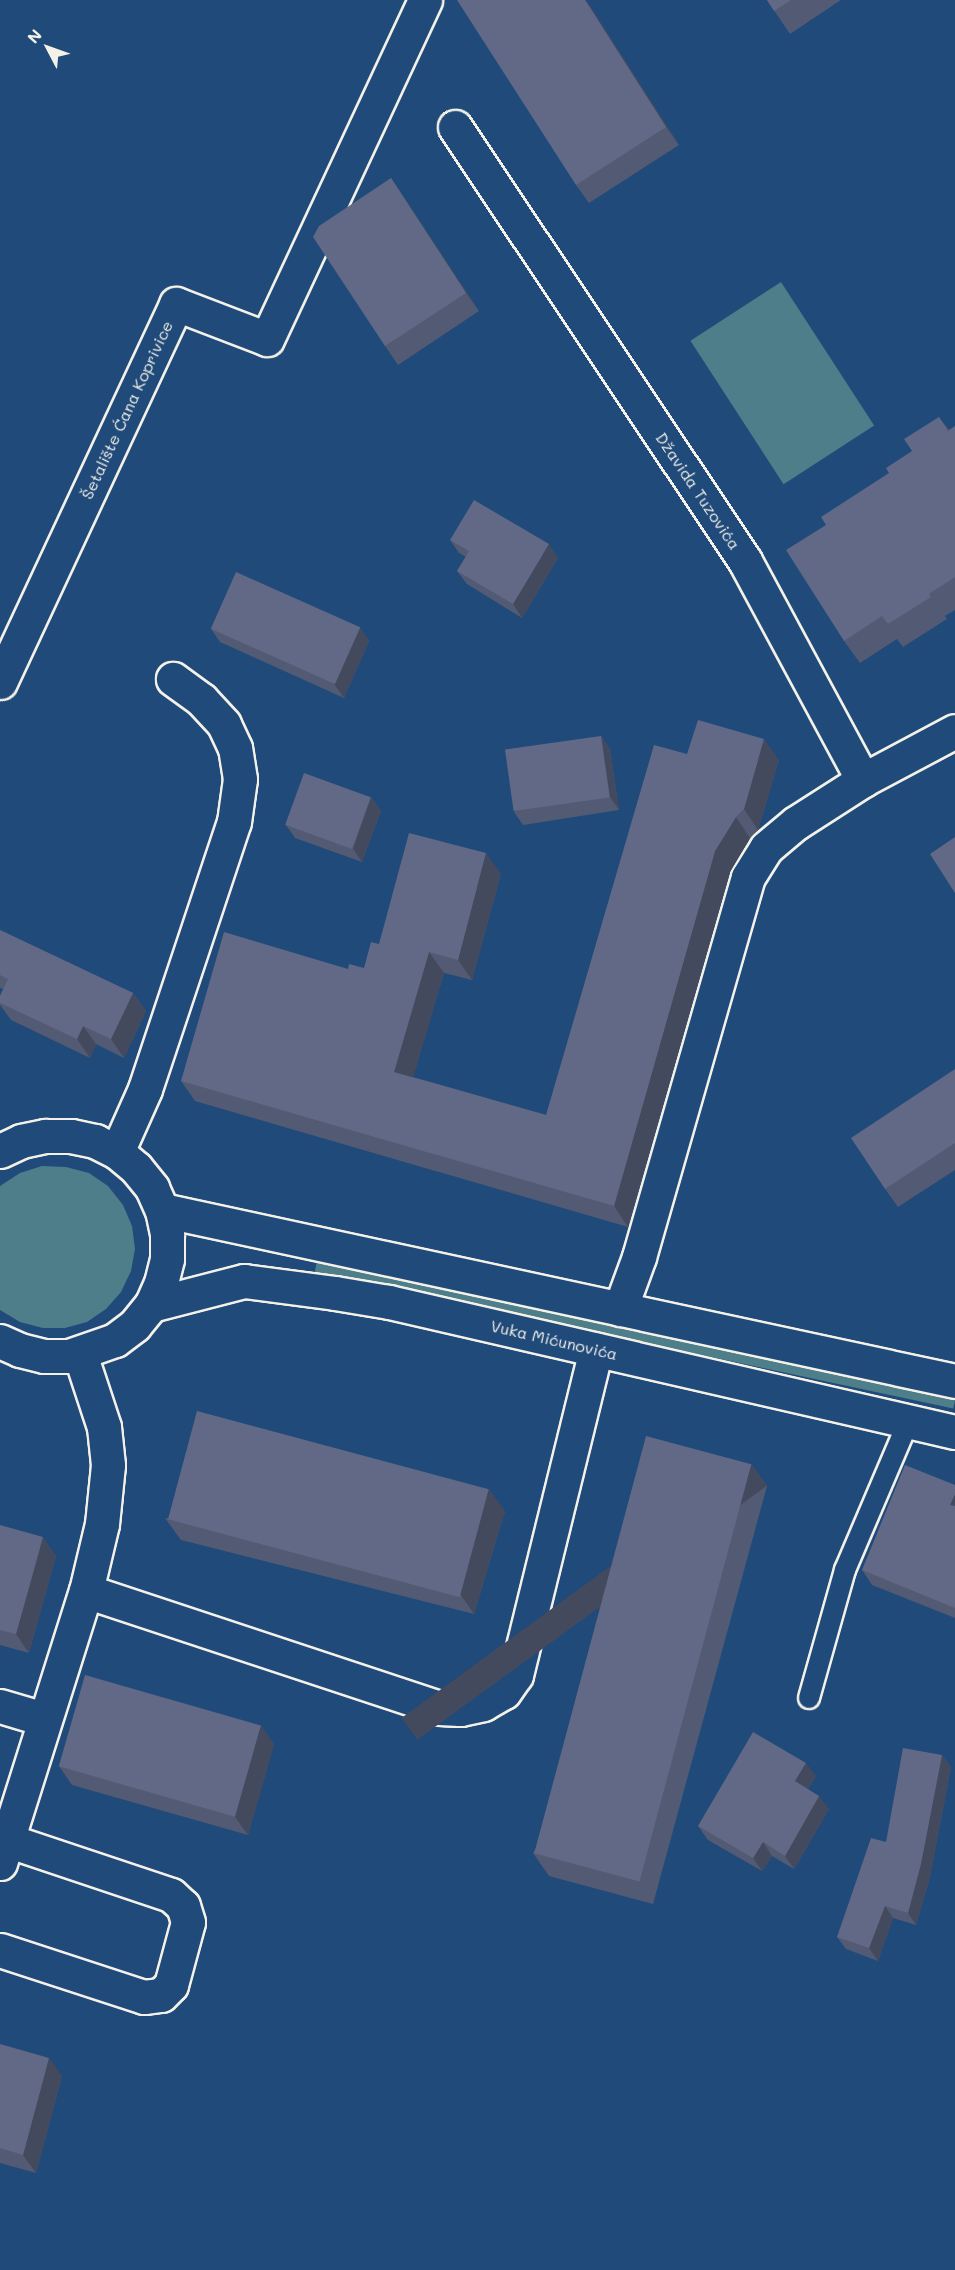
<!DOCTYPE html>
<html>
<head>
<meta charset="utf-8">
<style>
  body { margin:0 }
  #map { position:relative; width:955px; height:2270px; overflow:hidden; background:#1f4a7a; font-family:Mali,sans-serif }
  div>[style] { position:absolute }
  .green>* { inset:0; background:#4e7e89; transform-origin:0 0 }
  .roads { filter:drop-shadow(2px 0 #f4f1e8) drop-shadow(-2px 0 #f4f1e8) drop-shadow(0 2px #f4f1e8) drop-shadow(0 -2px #f4f1e8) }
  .lane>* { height:20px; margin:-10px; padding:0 10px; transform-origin:10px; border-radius:10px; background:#1f4a7a }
  .street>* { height:33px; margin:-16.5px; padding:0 16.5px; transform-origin:16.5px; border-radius:16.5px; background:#1f4a7a }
  .secondary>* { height:33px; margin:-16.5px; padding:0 16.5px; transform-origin:16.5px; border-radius:16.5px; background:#1f4a7a }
  .wall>* { inset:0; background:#535a73 }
  .shaded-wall>* { inset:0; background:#444a5e; transform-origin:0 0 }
  .building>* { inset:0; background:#616986; transform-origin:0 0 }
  span { translate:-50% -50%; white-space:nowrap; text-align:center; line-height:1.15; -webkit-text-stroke:6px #1f4a7a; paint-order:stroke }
  .street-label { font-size:16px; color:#f4f1e8 }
  .north { position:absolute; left:18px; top:18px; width:60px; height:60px; -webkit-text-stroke:4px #1f4a7a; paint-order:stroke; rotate:311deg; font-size:16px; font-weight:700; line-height:24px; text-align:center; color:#f4f1e8 }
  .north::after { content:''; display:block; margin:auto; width:21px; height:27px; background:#f4f1e8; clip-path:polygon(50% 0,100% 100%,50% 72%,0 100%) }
</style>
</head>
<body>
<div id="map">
  <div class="green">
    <div style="left:781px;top:282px;width:171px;height:108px;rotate:57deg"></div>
    <div style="clip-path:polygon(42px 1166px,66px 1167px,89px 1173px,108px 1186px,123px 1205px,132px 1226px,135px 1249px,131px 1271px,121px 1292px,106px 1309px,87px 1322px,65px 1328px,43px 1328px,20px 1322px,0 1310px,0 1186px,20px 1173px)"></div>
    <div style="left:317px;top:1261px;width:653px;height:12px;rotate:12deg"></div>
  </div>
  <div class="roads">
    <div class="lane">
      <div style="left:809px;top:1698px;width:133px;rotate:-74.3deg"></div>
      <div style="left:845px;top:1570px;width:161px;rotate:-66.9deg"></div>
    </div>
    <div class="street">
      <div style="left:455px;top:127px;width:522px;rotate:56.25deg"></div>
      <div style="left:745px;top:561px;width:249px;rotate:61.7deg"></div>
      <div style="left:0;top:682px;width:417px;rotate:-65deg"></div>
      <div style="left:176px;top:304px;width:97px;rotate:21deg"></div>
      <div style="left:267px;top:339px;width:374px;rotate:-65deg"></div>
      <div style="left:117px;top:1152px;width:69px;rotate:-66deg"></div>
      <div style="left:145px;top:1089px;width:281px;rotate:-71.6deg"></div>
      <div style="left:234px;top:822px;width:43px;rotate:-82.1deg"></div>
      <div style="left:240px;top:779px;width:31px;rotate:-99deg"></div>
      <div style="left:235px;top:748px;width:26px;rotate:-115deg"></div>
      <div style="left:224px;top:724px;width:33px;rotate:-133deg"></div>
      <div style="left:202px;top:700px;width:36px;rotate:-144deg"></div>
      <div style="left:620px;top:1309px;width:55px;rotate:-69.9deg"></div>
      <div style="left:639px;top:1257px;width:395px;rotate:-74deg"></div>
      <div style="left:748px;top:877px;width:34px;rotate:-58deg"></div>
      <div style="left:766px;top:848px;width:39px;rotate:-40deg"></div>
      <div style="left:796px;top:823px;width:80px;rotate:-32.7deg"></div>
      <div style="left:863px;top:780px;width:104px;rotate:-28deg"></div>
      <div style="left:86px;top:1591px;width:372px;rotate:18.3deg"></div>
      <div style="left:439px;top:1708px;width:21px;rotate:3deg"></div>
      <div style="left:460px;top:1709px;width:24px;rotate:-12deg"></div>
      <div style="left:483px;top:1704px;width:24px;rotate:-30deg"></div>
      <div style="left:504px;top:1692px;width:21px;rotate:-55deg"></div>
      <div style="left:516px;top:1675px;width:335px;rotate:-76.2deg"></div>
      <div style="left:0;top:1706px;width:46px;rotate:16.5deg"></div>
      <div style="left:0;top:1863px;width:285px;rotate:-72.5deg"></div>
      <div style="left:86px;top:1591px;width:69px;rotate:-76.6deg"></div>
      <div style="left:102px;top:1524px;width:59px;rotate:-84.2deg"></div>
      <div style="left:108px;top:1465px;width:38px;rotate:-96deg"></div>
      <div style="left:104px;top:1427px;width:77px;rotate:-108.2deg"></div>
      <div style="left:0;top:1950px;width:151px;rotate:18.1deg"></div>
      <div style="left:144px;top:1997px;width:17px;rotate:-7deg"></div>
      <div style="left:161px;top:1995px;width:14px;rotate:-45deg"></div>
      <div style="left:171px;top:1985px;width:65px;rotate:-74.9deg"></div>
      <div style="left:188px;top:1922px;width:17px;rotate:-107deg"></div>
      <div style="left:183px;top:1906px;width:16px;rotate:-137deg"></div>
      <div style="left:171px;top:1895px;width:173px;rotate:-161.5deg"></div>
    </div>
    <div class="secondary">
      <div style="left:0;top:1151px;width:23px;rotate:-25deg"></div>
      <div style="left:21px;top:1141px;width:25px;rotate:-12deg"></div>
      <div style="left:45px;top:1136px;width:26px"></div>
      <div style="left:71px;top:1136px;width:25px;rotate:12deg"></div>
      <div style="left:95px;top:1141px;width:25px;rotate:27deg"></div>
      <div style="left:117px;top:1152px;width:25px;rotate:40deg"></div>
      <div style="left:136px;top:1168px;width:26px;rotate:51deg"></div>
      <div style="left:152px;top:1188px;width:24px;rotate:66deg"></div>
      <div style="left:162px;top:1210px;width:25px;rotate:78deg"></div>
      <div style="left:167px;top:1234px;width:25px;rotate:90deg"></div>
      <div style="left:167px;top:1259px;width:25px;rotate:104deg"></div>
      <div style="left:161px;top:1283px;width:24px;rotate:114deg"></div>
      <div style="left:151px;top:1305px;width:26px;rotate:129deg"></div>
      <div style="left:135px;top:1325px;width:25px;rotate:143deg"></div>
      <div style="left:115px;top:1340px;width:49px;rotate:160.8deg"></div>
      <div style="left:69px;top:1356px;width:25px;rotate:180deg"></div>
      <div style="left:44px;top:1356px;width:25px;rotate:-166deg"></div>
      <div style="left:20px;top:1350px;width:22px;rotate:-156deg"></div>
      <div style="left:162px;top:1210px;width:811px;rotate:12.17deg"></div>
      <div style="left:151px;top:1305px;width:96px;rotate:-14.5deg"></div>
      <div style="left:244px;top:1281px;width:92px;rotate:7.5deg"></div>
      <div style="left:335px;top:1293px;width:55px;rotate:9.5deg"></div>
      <div style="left:389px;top:1302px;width:581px;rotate:12.94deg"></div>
    </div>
  </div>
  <div class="wall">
    <div style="clip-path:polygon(586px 0,679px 145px,589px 203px,576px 185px)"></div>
    <div style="clip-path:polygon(767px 0,841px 0,790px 34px)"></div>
    <div style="clip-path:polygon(391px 178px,479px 311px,398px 365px,385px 346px)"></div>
    <div style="clip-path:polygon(939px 417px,949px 430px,955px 426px,955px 610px,945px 616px,947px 619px,903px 647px,897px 639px,860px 663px,844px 641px,826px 525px,889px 473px,912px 451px)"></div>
    <div style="clip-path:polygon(450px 540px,558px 558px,522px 618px,467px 584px,457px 571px,466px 557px,459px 553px)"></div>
    <div style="clip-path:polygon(360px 628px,369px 641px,344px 698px,220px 642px,211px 629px)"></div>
    <div style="clip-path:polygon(601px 736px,610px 749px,619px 810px,523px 825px,514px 812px)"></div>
    <div style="clip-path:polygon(687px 754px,779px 760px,758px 830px,750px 838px,730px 872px,628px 1227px,195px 1101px,181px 1081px,364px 968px,379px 944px,501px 874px,472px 980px,444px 973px,413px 1077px,546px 1115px)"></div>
    <div style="clip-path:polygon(371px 797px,381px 811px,362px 862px,295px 838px,286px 825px)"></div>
    <div style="clip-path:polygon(0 930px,133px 993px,146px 1011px,124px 1058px,96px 1044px,90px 1058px,11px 1020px,0 1005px,0 996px,3px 989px,0 988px)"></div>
    <div style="clip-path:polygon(955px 1069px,955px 1170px,898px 1207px,885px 1189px)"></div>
    <div style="clip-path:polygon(751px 1464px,767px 1486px,653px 1904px,549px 1876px,533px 1853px)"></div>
    <div style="clip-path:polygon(955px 1485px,955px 1618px,872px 1585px,862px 1570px)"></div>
    <div style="clip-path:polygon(505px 1511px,474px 1614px,181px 1540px,165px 1518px)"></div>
    <div style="clip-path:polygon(0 1525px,56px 1556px,29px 1653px,0 1645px)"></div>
    <div style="clip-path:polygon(274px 1744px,248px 1835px,72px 1785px,59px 1766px)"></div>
    <div style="clip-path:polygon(942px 1755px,951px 1767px,930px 1877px,916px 1925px,893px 1918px,878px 1961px,846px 1949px,837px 1937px,886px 1842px)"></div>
    <div style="clip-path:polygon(816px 1776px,808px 1789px,829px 1809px,794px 1869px,772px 1856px,762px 1871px,708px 1840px,698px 1826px)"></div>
    <div style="clip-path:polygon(0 2044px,62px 2076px,36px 2173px,0 2163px)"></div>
  </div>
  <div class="shaded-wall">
    <div style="clip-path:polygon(585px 0,586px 0,679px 145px,666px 127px)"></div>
    <div style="clip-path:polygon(391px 178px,404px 197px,479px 311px,466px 293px)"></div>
    <div style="clip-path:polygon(549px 544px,558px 558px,522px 618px,513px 604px)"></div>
    <div style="clip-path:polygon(360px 628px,369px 641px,344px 698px,334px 684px)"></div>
    <div style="clip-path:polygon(601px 736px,610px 749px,619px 810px,610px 797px)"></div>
    <div style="clip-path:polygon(764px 739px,779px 760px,758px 830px,744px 809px)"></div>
    <div style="clip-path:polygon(371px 797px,381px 811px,362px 862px,353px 849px)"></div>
    <div style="clip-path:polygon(736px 817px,750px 838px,730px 872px,628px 1227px,614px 1206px,715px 851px)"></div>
    <div style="clip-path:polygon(486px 853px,501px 874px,472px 980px,458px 960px)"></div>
    <div style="clip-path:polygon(429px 952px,444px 973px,409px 1092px,394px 1072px)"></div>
    <div style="clip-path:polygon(133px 993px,146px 1011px,124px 1058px,111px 1039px)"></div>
    <div style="clip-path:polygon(83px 1026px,96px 1044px,90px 1058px,77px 1039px)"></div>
    <div style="left:751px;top:1464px;width:27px;height:432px;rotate:54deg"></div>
    <div style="clip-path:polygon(489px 1489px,505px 1511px,474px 1614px,458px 1591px)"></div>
    <div style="clip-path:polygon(955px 1494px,955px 1512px,950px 1505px)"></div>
    <div style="clip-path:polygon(43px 1537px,56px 1556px,29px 1653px,16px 1634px)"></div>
    <div style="clip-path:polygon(261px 1725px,274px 1744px,248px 1835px,235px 1817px)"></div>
    <div style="clip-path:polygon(942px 1755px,951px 1767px,930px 1877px,916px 1925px,908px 1913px)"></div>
    <div style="clip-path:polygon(806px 1763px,816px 1776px,804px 1795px,795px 1781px)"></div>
    <div style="clip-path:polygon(819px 1796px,829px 1809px,794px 1869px,785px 1856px)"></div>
    <div style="clip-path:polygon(763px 1842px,772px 1856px,762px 1871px,753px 1858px)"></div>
    <div style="clip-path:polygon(885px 1906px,893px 1918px,878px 1961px,869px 1948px)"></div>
    <div style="clip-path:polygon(49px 2058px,62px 2076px,36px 2173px,23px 2155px)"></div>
  </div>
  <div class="building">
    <div style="clip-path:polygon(457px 0,585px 0,666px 127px,576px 185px)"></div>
    <div style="clip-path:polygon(767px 0,791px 0,774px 11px)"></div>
    <div style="clip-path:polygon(391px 178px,466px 293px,385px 346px,313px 237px,319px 226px)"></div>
    <div style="clip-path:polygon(939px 417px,948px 431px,955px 426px,955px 577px,929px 594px,931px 597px,888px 624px,882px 616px,844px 641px,786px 550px,826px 525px,821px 517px,889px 473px,886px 468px,912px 451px,904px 439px)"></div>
    <div style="clip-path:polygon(474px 500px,549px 544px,513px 604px,457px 571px,469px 551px,450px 540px)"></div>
    <div style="left:236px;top:572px;width:136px;height:62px;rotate:24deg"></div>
    <div style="clip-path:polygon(698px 720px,764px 739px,744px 809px,736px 817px,715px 851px,614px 1206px,181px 1081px,224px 932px,348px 969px,349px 964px,364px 968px,371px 942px,379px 944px,409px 833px,486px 853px,458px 960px,429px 952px,394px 1072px,546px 1115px,654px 745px,687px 754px)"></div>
    <div style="left:601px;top:736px;width:62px;height:97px;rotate:82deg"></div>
    <div style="left:304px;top:773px;width:71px;height:55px;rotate:20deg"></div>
    <div style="clip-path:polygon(955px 837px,955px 893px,930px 854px)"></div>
    <div style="clip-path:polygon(0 930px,133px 993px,111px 1039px,83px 1026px,77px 1039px,0 1003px,0 996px,8px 979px,0 975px)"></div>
    <div style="clip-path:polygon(955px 1069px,955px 1143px,885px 1189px,851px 1138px)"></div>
    <div style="left:197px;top:1411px;width:302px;height:112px;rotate:15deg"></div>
    <div style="left:646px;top:1436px;width:109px;height:432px;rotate:15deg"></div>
    <div style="clip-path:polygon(905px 1465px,955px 1485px,955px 1494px,950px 1505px,955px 1506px,955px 1608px,862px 1570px)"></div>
    <div style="clip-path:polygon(0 1525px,43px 1537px,16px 1634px,0 1630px)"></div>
    <div style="left:85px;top:1675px;width:183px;height:95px;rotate:16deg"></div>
    <div style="clip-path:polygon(753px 1732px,806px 1763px,795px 1781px,819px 1796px,785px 1856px,763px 1842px,753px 1858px,698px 1826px)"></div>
    <div style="clip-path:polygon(903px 1748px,942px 1755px,921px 1864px,908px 1913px,885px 1906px,869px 1948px,837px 1937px,871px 1838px,886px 1842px)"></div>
    <div style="clip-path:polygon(0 2044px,49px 2058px,23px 2155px,0 2148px)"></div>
  </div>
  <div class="street-label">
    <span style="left:127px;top:410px;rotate:-65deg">Šetalište Ćana Koprivice</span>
    <span style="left:698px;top:491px;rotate:56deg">Džavida Tuzovića</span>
    <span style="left:554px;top:1340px;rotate:13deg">Vuka Mićunovića</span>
  </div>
  <div class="north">N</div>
</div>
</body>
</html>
